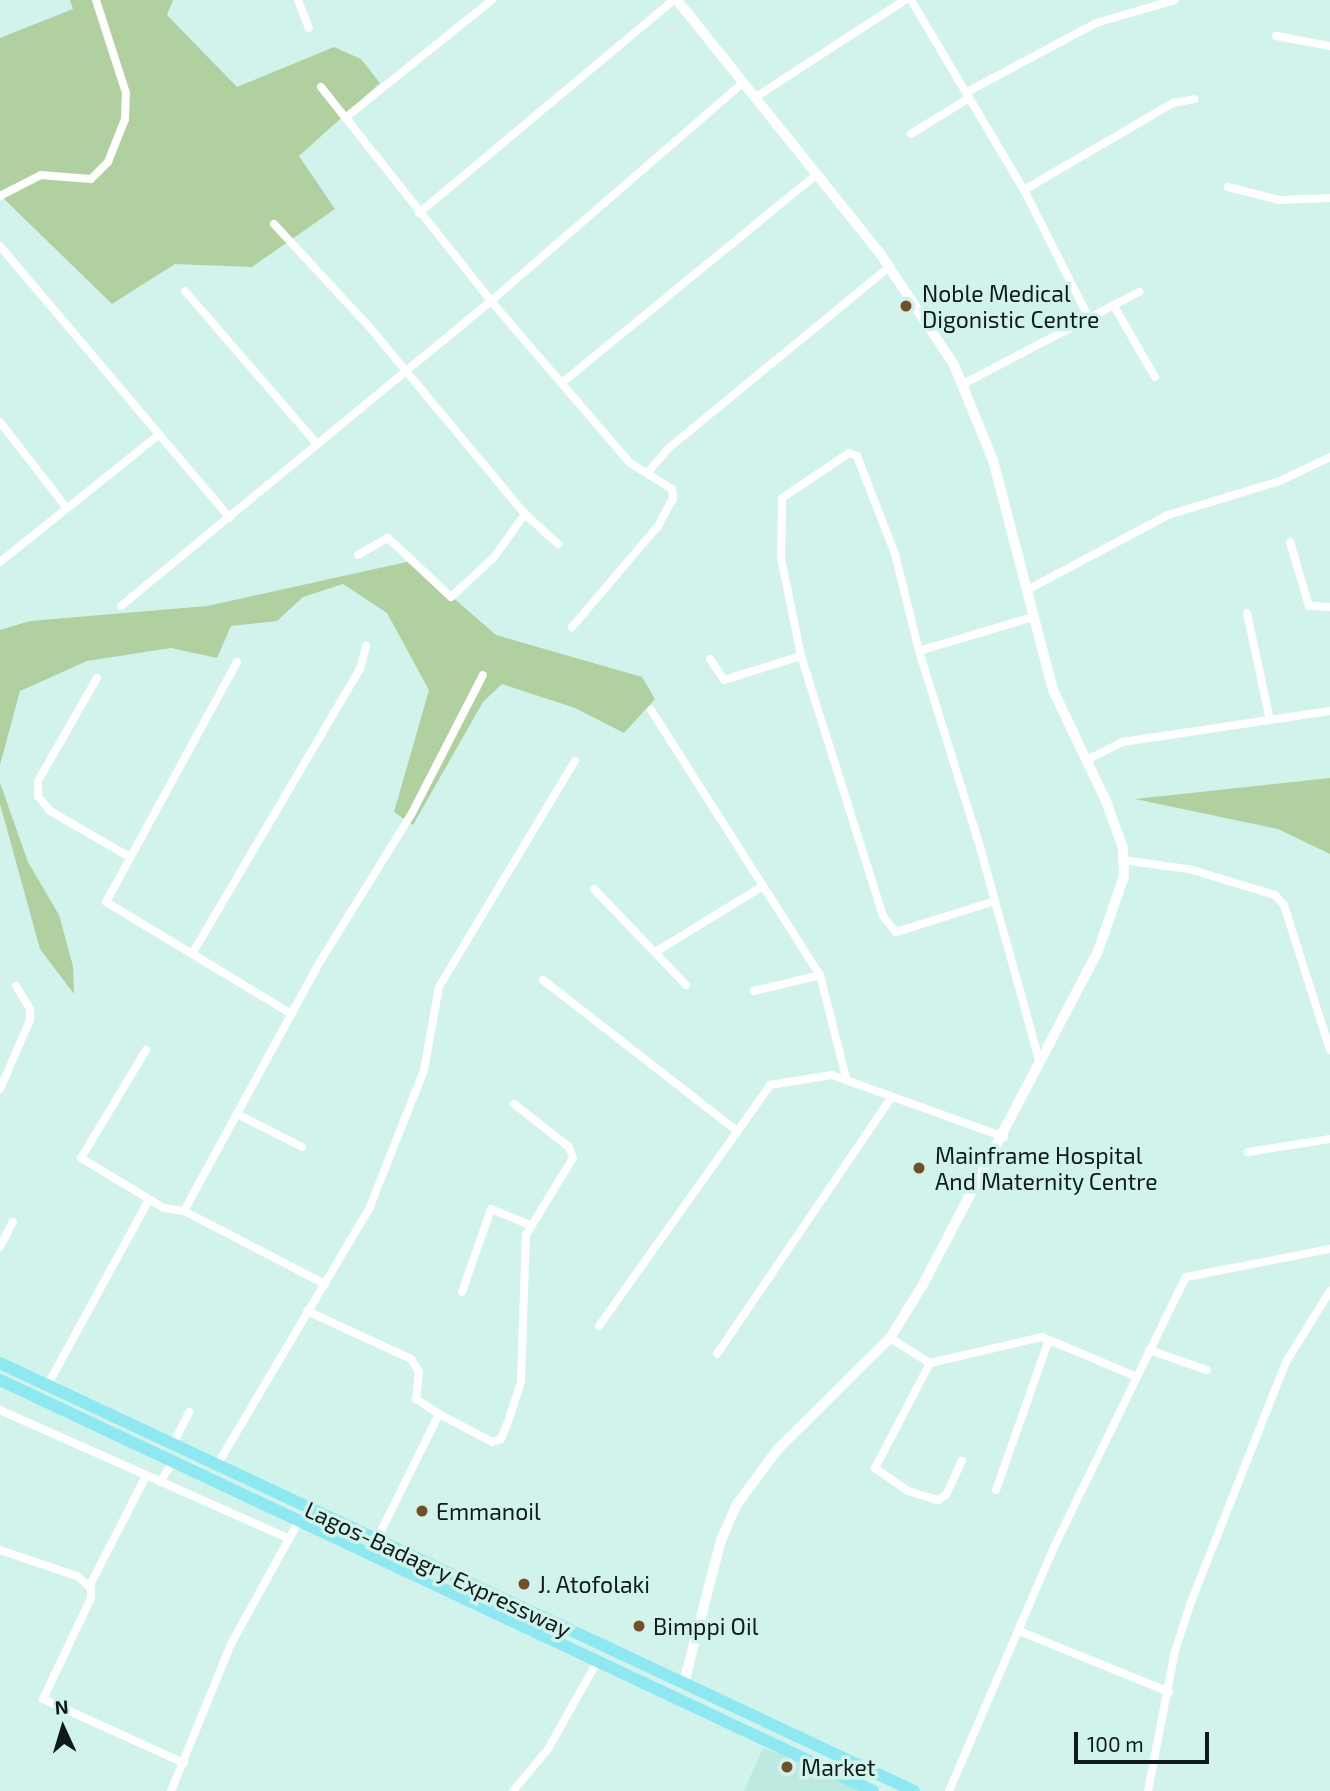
<!DOCTYPE html>
<html>
<head>
<meta charset="utf-8">
<style>
  body { margin:0 }
  #map { position:relative; width:1330px; height:1791px; overflow:hidden; background:#d1f3ec; font-family:"Exo 2",sans-serif }
  div>[style] { position:absolute }
  .built>* { inset:0; background:#bee9e0 }
  .green>* { inset:0; background:#b0d19f }
  .minor>* { height:8px; margin:-4px; padding:0 4px; transform-origin:4px; border-radius:4px; background:#fff }
  .tertiary>* { height:10px; margin:-5px; padding:0 5px; transform-origin:5px; border-radius:5px; background:#fff }
  .trunk>* { height:12px; margin:-6px; padding:0 6px; transform-origin:6px; border-radius:6px; background:#8ee8f2 }
  .dots>* { width:19px; height:19px; translate:-50% -50%; box-sizing:border-box; border:4px solid #d1f3ec; border-radius:50% }
  span { translate:-50% -50%; white-space:nowrap; text-align:center; line-height:1.15; -webkit-text-stroke:7px #d1f3ec; paint-order:stroke }
  .poi-label { font-size:23px; color:#0e1b18 }
  .left { translate:0 -50%; text-align:left }
  .street-label { font-size:23px; color:#0e1b18 }
  .north { position:absolute; left:28px; top:1693px; width:70px; height:70px; -webkit-text-stroke:5px #d1f3ec; paint-order:stroke; rotate:356deg; font-size:19px; font-weight:700; line-height:28px; text-align:center; color:#0e1b18 }
  .north::after { content:''; display:block; margin:auto; width:24px; height:32px; background:#0e1b18; clip-path:polygon(50% 0,100% 100%,50% 72%,0 100%) }
  .scale { position:absolute; left:1074px; top:1732px; width:135px; height:32px; box-sizing:border-box; border:4px solid #0e1b18; border-top:0; padding-left:9px; font-size:21px; line-height:24px; white-space:nowrap; color:#0e1b18; -webkit-text-stroke:5px #d1f3ec; paint-order:stroke }
</style>
</head>
<body>
<div id="map">
  <div class="built">
    <div style="clip-path:polygon(763px 1748px,876px 1786px,874px 1791px,744px 1791px)"></div>
  </div>
  <div class="green">
    <div style="clip-path:polygon(70px 0,173px 0,167px 15px,237px 87px,334px 47px,361px 59px,380px 83px,299px 156px,335px 209px,252px 267px,175px 264px,112px 304px,0 195px,0 38px,73px 9px)"></div>
    <div style="clip-path:polygon(411px 561px,496px 635px,642px 677px,655px 699px,624px 733px,575px 708px,502px 684px,483px 702px,413px 825px,394px 812px,429px 690px,387px 613px,343px 584px,303px 597px,277px 621px,231px 626px,217px 658px,171px 648px,87px 661px,20px 691px,0 765px,0 630px,30px 621px,207px 606px)"></div>
    <div style="clip-path:polygon(1330px 778px,1330px 854px,1278px 829px,1135px 799px)"></div>
    <div style="clip-path:polygon(0 783px,28px 862px,59px 915px,73px 966px,74px 994px,40px 949px,0 804px)"></div>
  </div>
  <div class="minor">
    <div style="left:298px;top:0;width:30px;rotate:69deg"></div>
    <div style="left:911px;top:0;width:221px;rotate:59.3deg"></div>
    <div style="left:1024px;top:190px;width:146px;rotate:63.1deg"></div>
    <div style="left:1276px;top:36px;width:55px;rotate:10.5deg"></div>
    <div style="left:321px;top:87px;width:273px;rotate:51.5deg"></div>
    <div style="left:491px;top:301px;width:213px;rotate:49.4deg"></div>
    <div style="left:630px;top:463px;width:49px;rotate:31.8deg"></div>
    <div style="left:672px;top:489px;width:9px;rotate:84deg"></div>
    <div style="left:673px;top:498px;width:32px;rotate:118deg"></div>
    <div style="left:658px;top:526px;width:133px;rotate:130.4deg"></div>
    <div style="left:756px;top:97px;width:178px;rotate:-33.1deg"></div>
    <div style="left:345px;top:118px;width:189px;rotate:-38.8deg"></div>
    <div style="left:911px;top:134px;width:68px;rotate:-31.8deg"></div>
    <div style="left:969px;top:98px;width:6px;rotate:-108deg"></div>
    <div style="left:967px;top:92px;width:146px;rotate:-28.1deg"></div>
    <div style="left:1096px;top:23px;width:82px;rotate:-16.2deg"></div>
    <div style="left:1228px;top:187px;width:53px;rotate:14.3deg"></div>
    <div style="left:1279px;top:200px;width:51px;rotate:-2.2deg"></div>
    <div style="left:1024px;top:190px;width:173px;rotate:-30.3deg"></div>
    <div style="left:1173px;top:103px;width:22px;rotate:-10deg"></div>
    <div style="left:0;top:196px;width:46px;rotate:-27.1deg"></div>
    <div style="left:41px;top:175px;width:50px;rotate:4.6deg"></div>
    <div style="left:91px;top:179px;width:24px;rotate:-45deg"></div>
    <div style="left:108px;top:162px;width:46px;rotate:-68.4deg"></div>
    <div style="left:125px;top:119px;width:26px;rotate:-88deg"></div>
    <div style="left:126px;top:93px;width:98px;rotate:-107.9deg"></div>
    <div style="left:419px;top:213px;width:332px;rotate:-39.9deg"></div>
    <div style="left:274px;top:224px;width:144px;rotate:47.2deg"></div>
    <div style="left:372px;top:330px;width:239px;rotate:50.3deg"></div>
    <div style="left:0;top:246px;width:356px;rotate:49.8deg"></div>
    <div style="left:185px;top:291px;width:202px;rotate:49.2deg"></div>
    <div style="left:1114px;top:306px;width:82px;rotate:60deg"></div>
    <div style="left:563px;top:382px;width:327px;rotate:-39.3deg"></div>
    <div style="left:963px;top:384px;width:199px;rotate:-27.6deg"></div>
    <div style="left:0;top:422px;width:108px;rotate:52.2deg"></div>
    <div style="left:648px;top:472px;width:33px;rotate:-49deg"></div>
    <div style="left:670px;top:447px;width:285px;rotate:-39.4deg"></div>
    <div style="left:1290px;top:542px;width:67px;rotate:73.5deg"></div>
    <div style="left:1309px;top:606px;width:21px;rotate:3deg"></div>
    <div style="left:358px;top:555px;width:34px;rotate:-30deg"></div>
    <div style="left:388px;top:538px;width:86px;rotate:43.1deg"></div>
    <div style="left:451px;top:597px;width:59px;rotate:-42.9deg"></div>
    <div style="left:494px;top:557px;width:53px;rotate:-54.2deg"></div>
    <div style="left:525px;top:514px;width:45px;rotate:42.3deg"></div>
    <div style="left:0;top:562px;width:201px;rotate:-38.7deg"></div>
    <div style="left:1027px;top:590px;width:160px;rotate:-28deg"></div>
    <div style="left:1168px;top:515px;width:117px;rotate:-16.9deg"></div>
    <div style="left:1280px;top:481px;width:55px;rotate:-25.6deg"></div>
    <div style="left:121px;top:606px;width:480px;rotate:-39.5deg"></div>
    <div style="left:491px;top:301px;width:333px;rotate:-40.9deg"></div>
    <div style="left:1247px;top:613px;width:109px;rotate:77.9deg"></div>
    <div style="left:919px;top:651px;width:119px;rotate:-16.6deg"></div>
    <div style="left:710px;top:659px;width:25px;rotate:56deg"></div>
    <div style="left:724px;top:680px;width:81px;rotate:-17.3deg"></div>
    <div style="left:237px;top:662px;width:273px;rotate:118.6deg"></div>
    <div style="left:106px;top:902px;width:217px;rotate:31.1deg"></div>
    <div style="left:97px;top:678px;width:119px;rotate:119.8deg"></div>
    <div style="left:38px;top:781px;width:15px;rotate:90deg"></div>
    <div style="left:38px;top:796px;width:19px;rotate:51deg"></div>
    <div style="left:50px;top:811px;width:90px;rotate:30deg"></div>
    <div style="left:651px;top:710px;width:314px;rotate:57.5deg"></div>
    <div style="left:820px;top:975px;width:106px;rotate:75.8deg"></div>
    <div style="left:1087px;top:760px;width:39px;rotate:-27deg"></div>
    <div style="left:1122px;top:742px;width:210px;rotate:-8.5deg"></div>
    <div style="left:1122px;top:860px;width:68px;rotate:7.7deg"></div>
    <div style="left:1189px;top:869px;width:90px;rotate:16.8deg"></div>
    <div style="left:1275px;top:895px;width:13px;rotate:48deg"></div>
    <div style="left:1284px;top:905px;width:152px;rotate:72.4deg"></div>
    <div style="left:594px;top:889px;width:133px;rotate:46.2deg"></div>
    <div style="left:995px;top:901px;width:104px;rotate:162.6deg"></div>
    <div style="left:896px;top:932px;width:21px;rotate:-129deg"></div>
    <div style="left:883px;top:916px;width:273px;rotate:-107.5deg"></div>
    <div style="left:801px;top:656px;width:100px;rotate:-101.5deg"></div>
    <div style="left:781px;top:558px;width:60px;rotate:-89deg"></div>
    <div style="left:782px;top:498px;width:81px;rotate:-33.9deg"></div>
    <div style="left:849px;top:453px;width:9px;rotate:21deg"></div>
    <div style="left:857px;top:456px;width:105px;rotate:68.8deg"></div>
    <div style="left:895px;top:554px;width:100px;rotate:76.1deg"></div>
    <div style="left:919px;top:651px;width:198px;rotate:72.7deg"></div>
    <div style="left:978px;top:840px;width:63px;rotate:74.4deg"></div>
    <div style="left:995px;top:901px;width:168px;rotate:74.5deg"></div>
    <div style="left:657px;top:951px;width:121px;rotate:-31.5deg"></div>
    <div style="left:192px;top:954px;width:331px;rotate:-59.5deg"></div>
    <div style="left:360px;top:669px;width:24px;rotate:-75deg"></div>
    <div style="left:543px;top:980px;width:244px;rotate:37.9deg"></div>
    <div style="left:754px;top:991px;width:68px;rotate:-13.6deg"></div>
    <div style="left:146px;top:1050px;width:126px;rotate:121deg"></div>
    <div style="left:81px;top:1158px;width:97px;rotate:31.1deg"></div>
    <div style="left:164px;top:1208px;width:20px;rotate:9deg"></div>
    <div style="left:184px;top:1211px;width:159px;rotate:27.4deg"></div>
    <div style="left:0;top:1089px;width:75px;rotate:-66.5deg"></div>
    <div style="left:30px;top:1020px;width:11px;rotate:-90deg"></div>
    <div style="left:30px;top:1009px;width:27px;rotate:-121deg"></div>
    <div style="left:237px;top:1114px;width:73px;rotate:26.9deg"></div>
    <div style="left:1248px;top:1152px;width:83px;rotate:-9deg"></div>
    <div style="left:184px;top:1211px;width:286px;rotate:-61.4deg"></div>
    <div style="left:321px;top:960px;width:173px;rotate:-58.2deg"></div>
    <div style="left:412px;top:813px;width:155px;rotate:-62.8deg"></div>
    <div style="left:0;top:1247px;width:28px;rotate:-63deg"></div>
    <div style="left:462px;top:1292px;width:88px;rotate:-70.7deg"></div>
    <div style="left:491px;top:1209px;width:42px;rotate:22.3deg"></div>
    <div style="left:307px;top:1311px;width:115px;rotate:24.8deg"></div>
    <div style="left:411px;top:1359px;width:15px;rotate:58deg"></div>
    <div style="left:419px;top:1372px;width:27px;rotate:96deg"></div>
    <div style="left:416px;top:1399px;width:27px;rotate:33deg"></div>
    <div style="left:599px;top:1326px;width:296px;rotate:-54.6deg"></div>
    <div style="left:770px;top:1085px;width:63px;rotate:-9.2deg"></div>
    <div style="left:832px;top:1075px;width:183px;rotate:19.8deg"></div>
    <div style="left:890px;top:1338px;width:47px;rotate:32deg"></div>
    <div style="left:930px;top:1363px;width:115px;rotate:-13.1deg"></div>
    <div style="left:1042px;top:1337px;width:101px;rotate:22.8deg"></div>
    <div style="left:1149px;top:1350px;width:61px;rotate:19deg"></div>
    <div style="left:717px;top:1354px;width:310px;rotate:-55.8deg"></div>
    <div style="left:930px;top:1363px;width:119px;rotate:117.6deg"></div>
    <div style="left:875px;top:1468px;width:40px;rotate:34.9deg"></div>
    <div style="left:908px;top:1491px;width:31px;rotate:17deg"></div>
    <div style="left:938px;top:1500px;width:9px;rotate:-32deg"></div>
    <div style="left:946px;top:1495px;width:38px;rotate:-65deg"></div>
    <div style="left:47px;top:1386px;width:212px;rotate:-61.3deg"></div>
    <div style="left:0;top:1410px;width:312px;rotate:24deg"></div>
    <div style="left:173px;top:1444px;width:36px;rotate:-63deg"></div>
    <div style="left:217px;top:1465px;width:298px;rotate:-59.3deg"></div>
    <div style="left:369px;top:1209px;width:149px;rotate:-68.4deg"></div>
    <div style="left:424px;top:1070px;width:84px;rotate:-79.8deg"></div>
    <div style="left:439px;top:987px;width:264px;rotate:-59deg"></div>
    <div style="left:160px;top:1482px;width:25px;rotate:-58deg"></div>
    <div style="left:996px;top:1490px;width:157px;rotate:-70.6deg"></div>
    <div style="left:377px;top:1539px;width:140px;rotate:-63.6deg"></div>
    <div style="left:439px;top:1414px;width:60px;rotate:27.8deg"></div>
    <div style="left:492px;top:1442px;width:9px;rotate:-18deg"></div>
    <div style="left:501px;top:1439px;width:18px;rotate:-68deg"></div>
    <div style="left:508px;top:1422px;width:42px;rotate:-72deg"></div>
    <div style="left:521px;top:1382px;width:147px;rotate:-88.1deg"></div>
    <div style="left:526px;top:1235px;width:90px;rotate:-58.6deg"></div>
    <div style="left:573px;top:1158px;width:12px;rotate:-110deg"></div>
    <div style="left:569px;top:1147px;width:70px;rotate:-142deg"></div>
    <div style="left:0;top:1550px;width:81px;rotate:18.7deg"></div>
    <div style="left:77px;top:1576px;width:18px;rotate:41deg"></div>
    <div style="left:91px;top:1588px;width:10px;rotate:90deg"></div>
    <div style="left:91px;top:1598px;width:112px;rotate:115.4deg"></div>
    <div style="left:43px;top:1699px;width:155px;rotate:24.4deg"></div>
    <div style="left:90px;top:1585px;width:123px;rotate:-62.8deg"></div>
    <div style="left:1019px;top:1631px;width:162px;rotate:22.1deg"></div>
    <div style="left:171px;top:1791px;width:159px;rotate:-67.8deg"></div>
    <div style="left:231px;top:1644px;width:141px;rotate:-61.1deg"></div>
    <div style="left:513px;top:1791px;width:55px;rotate:-50.2deg"></div>
    <div style="left:548px;top:1749px;width:100px;rotate:-60.6deg"></div>
    <div style="left:949px;top:1791px;width:268px;rotate:-66.7deg"></div>
    <div style="left:1055px;top:1545px;width:298px;rotate:-64deg"></div>
    <div style="left:1186px;top:1277px;width:147px;rotate:-11deg"></div>
    <div style="left:1148px;top:1791px;width:143px;rotate:-79.1deg"></div>
    <div style="left:1175px;top:1651px;width:52px;rotate:-71.9deg"></div>
    <div style="left:1191px;top:1602px;width:258px;rotate:-68.4deg"></div>
    <div style="left:1286px;top:1362px;width:84px;rotate:-58.2deg"></div>
  </div>
  <div class="tertiary">
    <div style="left:677px;top:0;width:323px;rotate:51.3deg"></div>
    <div style="left:879px;top:252px;width:136px;rotate:56.4deg"></div>
    <div style="left:954px;top:365px;width:103px;rotate:67.7deg"></div>
    <div style="left:993px;top:460px;width:238px;rotate:75.4deg"></div>
    <div style="left:1053px;top:690px;width:123px;rotate:64.5deg"></div>
    <div style="left:1106px;top:801px;width:50px;rotate:70.1deg"></div>
    <div style="left:1123px;top:848px;width:28px;rotate:88deg"></div>
    <div style="left:1124px;top:876px;width:79px;rotate:109.1deg"></div>
    <div style="left:1098px;top:951px;width:375px;rotate:117.7deg"></div>
    <div style="left:924px;top:1283px;width:65px;rotate:121.7deg"></div>
    <div style="left:890px;top:1338px;width:159px;rotate:135.3deg"></div>
    <div style="left:777px;top:1450px;width:67px;rotate:126.5deg"></div>
    <div style="left:737px;top:1504px;width:39px;rotate:114deg"></div>
    <div style="left:721px;top:1540px;width:148px;rotate:104.5deg"></div>
  </div>
  <div class="trunk">
    <div style="left:0;top:1363px;width:1009px;rotate:25.09deg"></div>
    <div style="left:0;top:1380px;width:965px;rotate:25.21deg"></div>
  </div>
  <div class="dots">
    <div style="left:906px;top:306px;background:#724f28"></div>
    <div style="left:919px;top:1168px;background:#724f28"></div>
    <div style="left:422px;top:1511px;background:#724f28"></div>
    <div style="left:524px;top:1584px;background:#724f28"></div>
    <div style="left:639px;top:1626px;background:#724f28"></div>
    <div style="left:787px;top:1767px;background:#724f28"></div>
  </div>
  <div class="poi-label">
    <span class="left" style="left:922px;top:306px">Noble Medical<br>Digonistic Centre</span>
    <span class="left" style="left:935px;top:1168px">Mainframe Hospital<br>And Maternity Centre</span>
    <span class="left" style="left:436px;top:1511px">Emmanoil</span>
    <span class="left" style="left:538px;top:1584px">J. Atofolaki</span>
    <span class="left" style="left:653px;top:1626px">Bimppi Oil</span>
    <span class="left" style="left:801px;top:1767px">Market</span>
  </div>
  <div class="street-label">
    <span style="left:438px;top:1569px;rotate:25deg">Lagos-Badagry Expressway</span>
  </div>
  <div class="north">N</div>
  <div class="scale">100 m</div>
</div>
</body>
</html>
